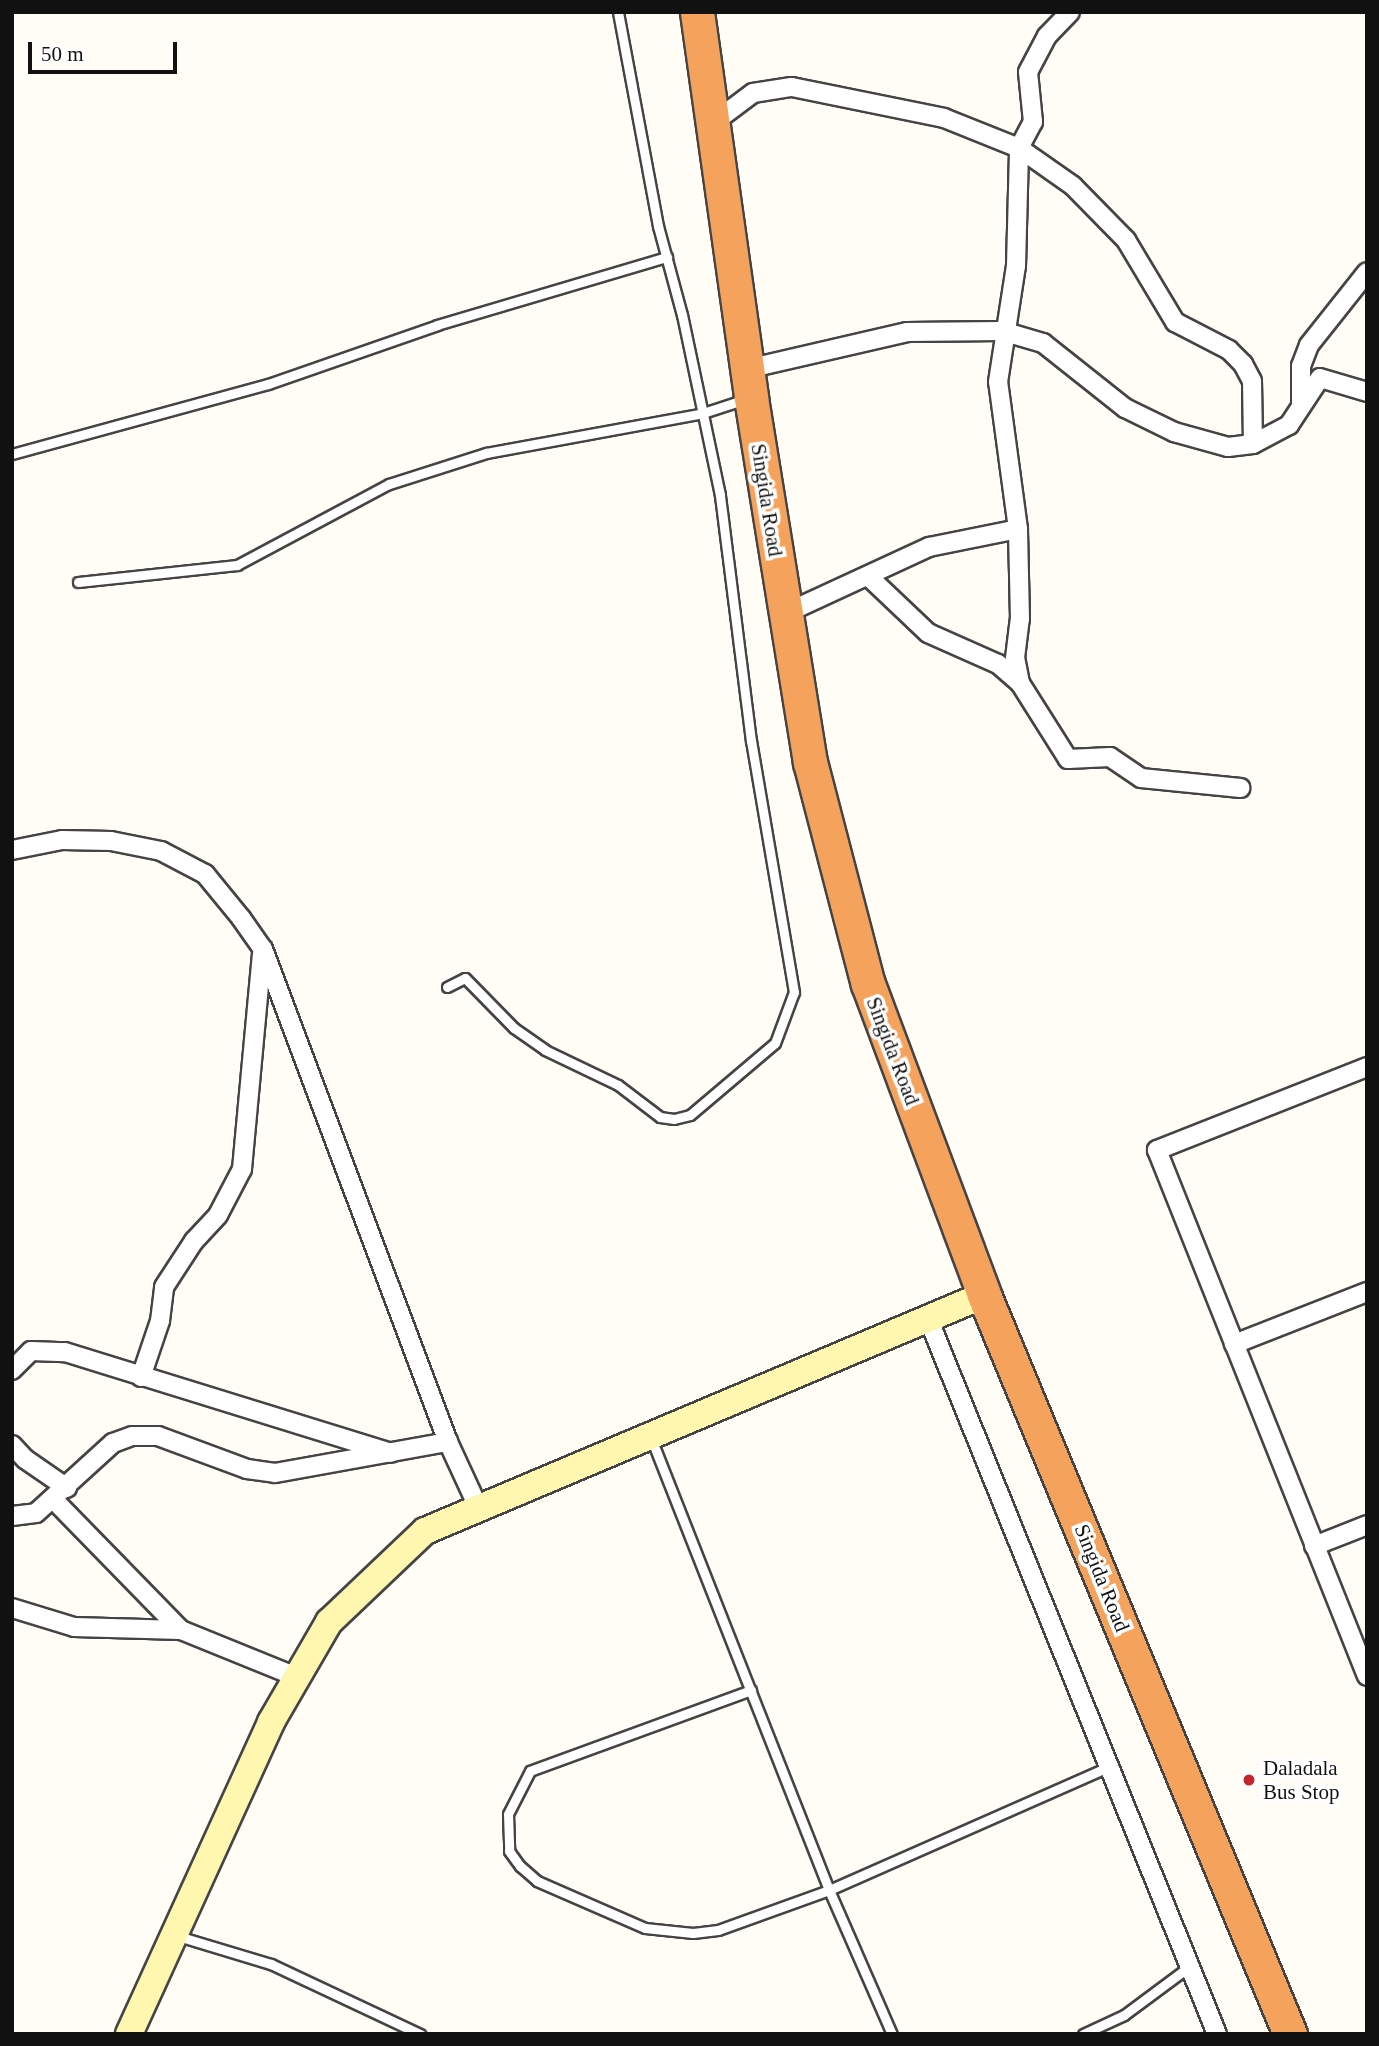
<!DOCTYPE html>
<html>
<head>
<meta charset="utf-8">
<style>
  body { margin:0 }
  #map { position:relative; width:1379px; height:2046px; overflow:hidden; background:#fffdf5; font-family:Georgia,serif }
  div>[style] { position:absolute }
  .roads { filter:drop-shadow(2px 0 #444) drop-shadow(-2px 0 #444) drop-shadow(0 2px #444) drop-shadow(0 -2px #444) }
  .lane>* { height:9px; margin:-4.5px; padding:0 4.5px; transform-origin:4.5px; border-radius:4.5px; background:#fff }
  .street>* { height:18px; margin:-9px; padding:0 9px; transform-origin:9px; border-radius:9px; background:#fff }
  .secondary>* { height:26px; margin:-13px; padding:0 13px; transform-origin:13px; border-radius:13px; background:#fff6b0 }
  .highway>* { height:33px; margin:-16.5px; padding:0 16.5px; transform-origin:16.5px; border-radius:16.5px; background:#f5a25d }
  .dots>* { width:19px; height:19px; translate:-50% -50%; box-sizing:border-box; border:4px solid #fff; border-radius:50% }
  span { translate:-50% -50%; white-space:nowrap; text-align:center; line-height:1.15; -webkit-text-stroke:7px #fff; paint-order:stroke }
  .street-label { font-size:21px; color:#111 }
  .poi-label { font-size:21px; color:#111 }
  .left { translate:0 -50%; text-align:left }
  .frame { position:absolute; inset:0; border:14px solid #111; pointer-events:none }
  .scale { position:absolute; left:28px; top:42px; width:149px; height:32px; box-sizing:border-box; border:4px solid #111; border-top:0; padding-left:9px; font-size:21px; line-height:24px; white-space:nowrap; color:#111; -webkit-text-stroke:5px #fff; paint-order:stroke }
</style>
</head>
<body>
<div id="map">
  <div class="roads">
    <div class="lane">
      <div style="left:12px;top:454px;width:265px;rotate:-15.3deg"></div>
      <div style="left:268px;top:384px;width:179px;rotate:-19.2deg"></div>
      <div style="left:437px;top:325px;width:240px;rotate:-16.5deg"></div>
      <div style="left:78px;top:582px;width:160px;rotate:-6.1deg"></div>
      <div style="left:237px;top:565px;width:172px;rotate:-28.1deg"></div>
      <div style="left:389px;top:484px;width:102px;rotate:-17.7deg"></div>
      <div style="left:486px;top:453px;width:221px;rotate:-10.4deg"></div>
      <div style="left:703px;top:413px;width:45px;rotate:-18deg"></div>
      <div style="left:447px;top:987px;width:20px;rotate:-27deg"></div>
      <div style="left:465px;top:978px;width:70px;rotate:45.6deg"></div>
      <div style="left:514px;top:1028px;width:38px;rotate:35deg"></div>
      <div style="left:545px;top:1050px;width:81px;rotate:25.6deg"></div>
      <div style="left:618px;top:1085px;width:53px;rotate:37.3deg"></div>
      <div style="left:660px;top:1117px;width:14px;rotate:8deg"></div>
      <div style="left:674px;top:1119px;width:16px;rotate:-14deg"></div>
      <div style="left:690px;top:1115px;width:111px;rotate:-40.3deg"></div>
      <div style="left:775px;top:1043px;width:54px;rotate:-69.6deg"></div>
      <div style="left:794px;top:992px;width:255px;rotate:-99.7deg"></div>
      <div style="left:751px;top:741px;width:248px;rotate:-97.2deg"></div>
      <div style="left:720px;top:495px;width:184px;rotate:-101.9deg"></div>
      <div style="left:682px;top:315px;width:92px;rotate:-105.1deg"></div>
      <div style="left:658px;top:226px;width:218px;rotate:-100.6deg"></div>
      <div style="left:651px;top:1438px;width:486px;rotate:68.5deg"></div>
      <div style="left:829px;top:1890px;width:157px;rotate:66.4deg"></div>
      <div style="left:751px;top:1690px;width:235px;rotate:159.9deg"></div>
      <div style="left:530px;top:1771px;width:48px;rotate:117.1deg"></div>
      <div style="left:508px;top:1814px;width:37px;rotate:88deg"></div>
      <div style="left:509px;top:1851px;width:19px;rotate:54deg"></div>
      <div style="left:520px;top:1866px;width:23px;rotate:41deg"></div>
      <div style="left:537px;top:1881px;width:118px;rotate:23.5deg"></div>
      <div style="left:645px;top:1928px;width:48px;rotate:5.9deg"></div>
      <div style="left:693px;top:1933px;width:25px;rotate:-7deg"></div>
      <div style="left:718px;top:1930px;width:118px;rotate:-19.8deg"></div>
      <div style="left:829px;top:1890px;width:307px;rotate:-23.8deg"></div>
      <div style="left:178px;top:1936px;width:97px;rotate:16.8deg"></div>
      <div style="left:271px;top:1964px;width:165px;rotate:25.2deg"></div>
      <div style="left:1083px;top:2034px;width:45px;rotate:-24.9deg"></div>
      <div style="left:1124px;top:2015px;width:82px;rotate:-36.6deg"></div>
    </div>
    <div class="street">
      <div style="left:713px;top:123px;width:50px;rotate:-36.9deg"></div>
      <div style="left:753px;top:93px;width:39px;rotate:-9deg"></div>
      <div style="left:792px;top:87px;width:155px;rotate:11.5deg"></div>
      <div style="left:944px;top:118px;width:81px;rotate:21.8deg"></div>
      <div style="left:1019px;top:148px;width:66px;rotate:35.1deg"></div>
      <div style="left:1073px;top:186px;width:76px;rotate:45.5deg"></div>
      <div style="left:1126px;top:240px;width:96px;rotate:59.1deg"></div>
      <div style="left:1175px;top:322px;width:61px;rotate:27.4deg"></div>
      <div style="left:1229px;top:350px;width:20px;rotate:45deg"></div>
      <div style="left:1243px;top:364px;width:19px;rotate:62deg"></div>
      <div style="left:1252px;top:381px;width:63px;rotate:89.1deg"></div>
      <div style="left:747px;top:369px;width:164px;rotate:-13deg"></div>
      <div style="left:907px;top:332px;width:95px;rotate:-0.6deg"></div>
      <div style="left:1002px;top:331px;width:43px;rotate:16.3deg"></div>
      <div style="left:1043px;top:343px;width:105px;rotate:38.4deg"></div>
      <div style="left:1125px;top:408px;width:55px;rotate:26.1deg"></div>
      <div style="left:1174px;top:432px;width:56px;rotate:15.5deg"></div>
      <div style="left:1228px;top:447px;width:25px;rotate:-7deg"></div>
      <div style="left:1253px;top:444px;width:41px;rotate:-27.8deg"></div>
      <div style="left:1289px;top:425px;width:56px;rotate:-56.6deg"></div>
      <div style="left:1320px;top:378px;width:49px;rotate:16.6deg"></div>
      <div style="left:1301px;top:403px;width:37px;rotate:-90deg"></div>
      <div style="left:1301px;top:366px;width:22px;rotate:-69deg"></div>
      <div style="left:1309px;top:345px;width:93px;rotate:-51.5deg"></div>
      <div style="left:869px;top:577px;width:81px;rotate:43.5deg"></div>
      <div style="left:928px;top:633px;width:77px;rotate:23.9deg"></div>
      <div style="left:998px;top:664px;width:29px;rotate:41deg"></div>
      <div style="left:1020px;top:683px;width:90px;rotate:57.7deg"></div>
      <div style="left:1068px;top:759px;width:42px;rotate:-2.7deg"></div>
      <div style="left:1110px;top:757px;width:37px;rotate:34deg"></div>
      <div style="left:1141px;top:778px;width:100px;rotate:5.7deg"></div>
      <div style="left:784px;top:614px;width:160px;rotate:-24.8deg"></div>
      <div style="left:929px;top:547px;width:91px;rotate:-11.4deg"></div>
      <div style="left:1020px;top:683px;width:25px;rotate:-101deg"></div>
      <div style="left:1015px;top:658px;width:39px;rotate:-83deg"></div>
      <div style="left:1020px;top:619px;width:90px;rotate:-91.3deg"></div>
      <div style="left:1018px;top:529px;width:148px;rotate:-97.7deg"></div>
      <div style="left:998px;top:382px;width:117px;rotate:-81.2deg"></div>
      <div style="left:1016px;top:266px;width:118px;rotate:-88.5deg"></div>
      <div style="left:1019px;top:148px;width:30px;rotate:-62deg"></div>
      <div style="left:1033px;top:122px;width:50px;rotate:-95.7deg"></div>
      <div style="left:1028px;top:72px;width:41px;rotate:-62.2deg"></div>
      <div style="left:1047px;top:36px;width:33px;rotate:-46deg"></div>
      <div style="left:12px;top:850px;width:51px;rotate:-11.3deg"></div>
      <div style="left:62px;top:840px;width:49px;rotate:1.2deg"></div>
      <div style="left:111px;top:841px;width:51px;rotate:11.3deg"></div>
      <div style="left:161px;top:851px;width:50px;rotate:27.6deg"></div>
      <div style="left:205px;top:874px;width:57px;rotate:50.7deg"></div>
      <div style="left:241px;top:918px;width:38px;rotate:55deg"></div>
      <div style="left:263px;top:949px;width:527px;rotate:69.43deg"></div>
      <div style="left:448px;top:1442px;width:74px;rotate:65.2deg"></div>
      <div style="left:1367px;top:1067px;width:226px;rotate:158.4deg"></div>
      <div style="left:1157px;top:1150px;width:566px;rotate:68.24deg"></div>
      <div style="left:928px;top:1318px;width:772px;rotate:68.02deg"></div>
      <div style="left:1234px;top:1344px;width:143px;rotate:-21.4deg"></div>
      <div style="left:12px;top:1370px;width:27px;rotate:-45deg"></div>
      <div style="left:31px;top:1351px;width:34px;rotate:2deg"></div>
      <div style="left:65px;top:1352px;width:341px;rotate:17.2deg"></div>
      <div style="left:141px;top:1377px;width:59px;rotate:-71.3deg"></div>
      <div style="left:160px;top:1321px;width:34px;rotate:-83deg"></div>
      <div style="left:164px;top:1287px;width:55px;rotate:-56.9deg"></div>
      <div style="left:194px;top:1241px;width:35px;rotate:-47deg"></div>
      <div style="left:218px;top:1215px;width:52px;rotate:-62.4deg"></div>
      <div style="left:242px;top:1169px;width:216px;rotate:-84.7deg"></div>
      <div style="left:12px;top:1445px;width:19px;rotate:47deg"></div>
      <div style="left:25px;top:1459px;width:51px;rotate:34.6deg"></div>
      <div style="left:54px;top:1500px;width:182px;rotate:45.7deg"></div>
      <div style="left:12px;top:1516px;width:24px;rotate:-7deg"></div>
      <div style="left:36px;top:1513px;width:104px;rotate:-42.3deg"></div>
      <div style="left:113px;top:1443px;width:20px;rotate:-20deg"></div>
      <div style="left:132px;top:1436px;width:26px"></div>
      <div style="left:158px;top:1436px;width:95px;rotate:20.3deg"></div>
      <div style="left:247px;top:1469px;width:28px;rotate:8deg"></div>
      <div style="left:275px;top:1473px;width:176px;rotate:-10.2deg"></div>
      <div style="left:1314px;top:1546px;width:57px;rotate:-21.6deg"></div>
      <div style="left:12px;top:1608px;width:65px;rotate:17deg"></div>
      <div style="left:74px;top:1627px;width:107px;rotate:1.6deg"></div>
      <div style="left:181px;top:1630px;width:125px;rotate:22.1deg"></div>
    </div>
    <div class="secondary">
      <div style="left:129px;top:2034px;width:343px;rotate:-65.5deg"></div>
      <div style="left:271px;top:1722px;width:116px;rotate:-59.9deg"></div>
      <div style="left:329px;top:1622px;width:132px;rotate:-43.5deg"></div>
      <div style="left:425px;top:1531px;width:607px;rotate:-22.89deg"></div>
    </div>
    <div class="highway">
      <div style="left:697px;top:12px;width:390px;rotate:82deg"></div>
      <div style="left:751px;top:398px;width:369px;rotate:80.8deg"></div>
      <div style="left:810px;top:762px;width:229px;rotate:75.4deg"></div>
      <div style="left:868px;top:984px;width:332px;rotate:69.5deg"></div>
      <div style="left:984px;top:1295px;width:800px;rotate:67.51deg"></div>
    </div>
  </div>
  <div class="dots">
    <div style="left:1249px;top:1780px;background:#c4262e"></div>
  </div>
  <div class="street-label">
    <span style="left:767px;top:500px;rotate:81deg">Singida Road</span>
    <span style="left:893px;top:1051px;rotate:69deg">Singida Road</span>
    <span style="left:1102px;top:1578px;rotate:68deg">Singida Road</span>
  </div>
  <div class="poi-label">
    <span class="left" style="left:1263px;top:1780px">Daladala<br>Bus Stop</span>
  </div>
  <div class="frame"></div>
  <div class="scale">50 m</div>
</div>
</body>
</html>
